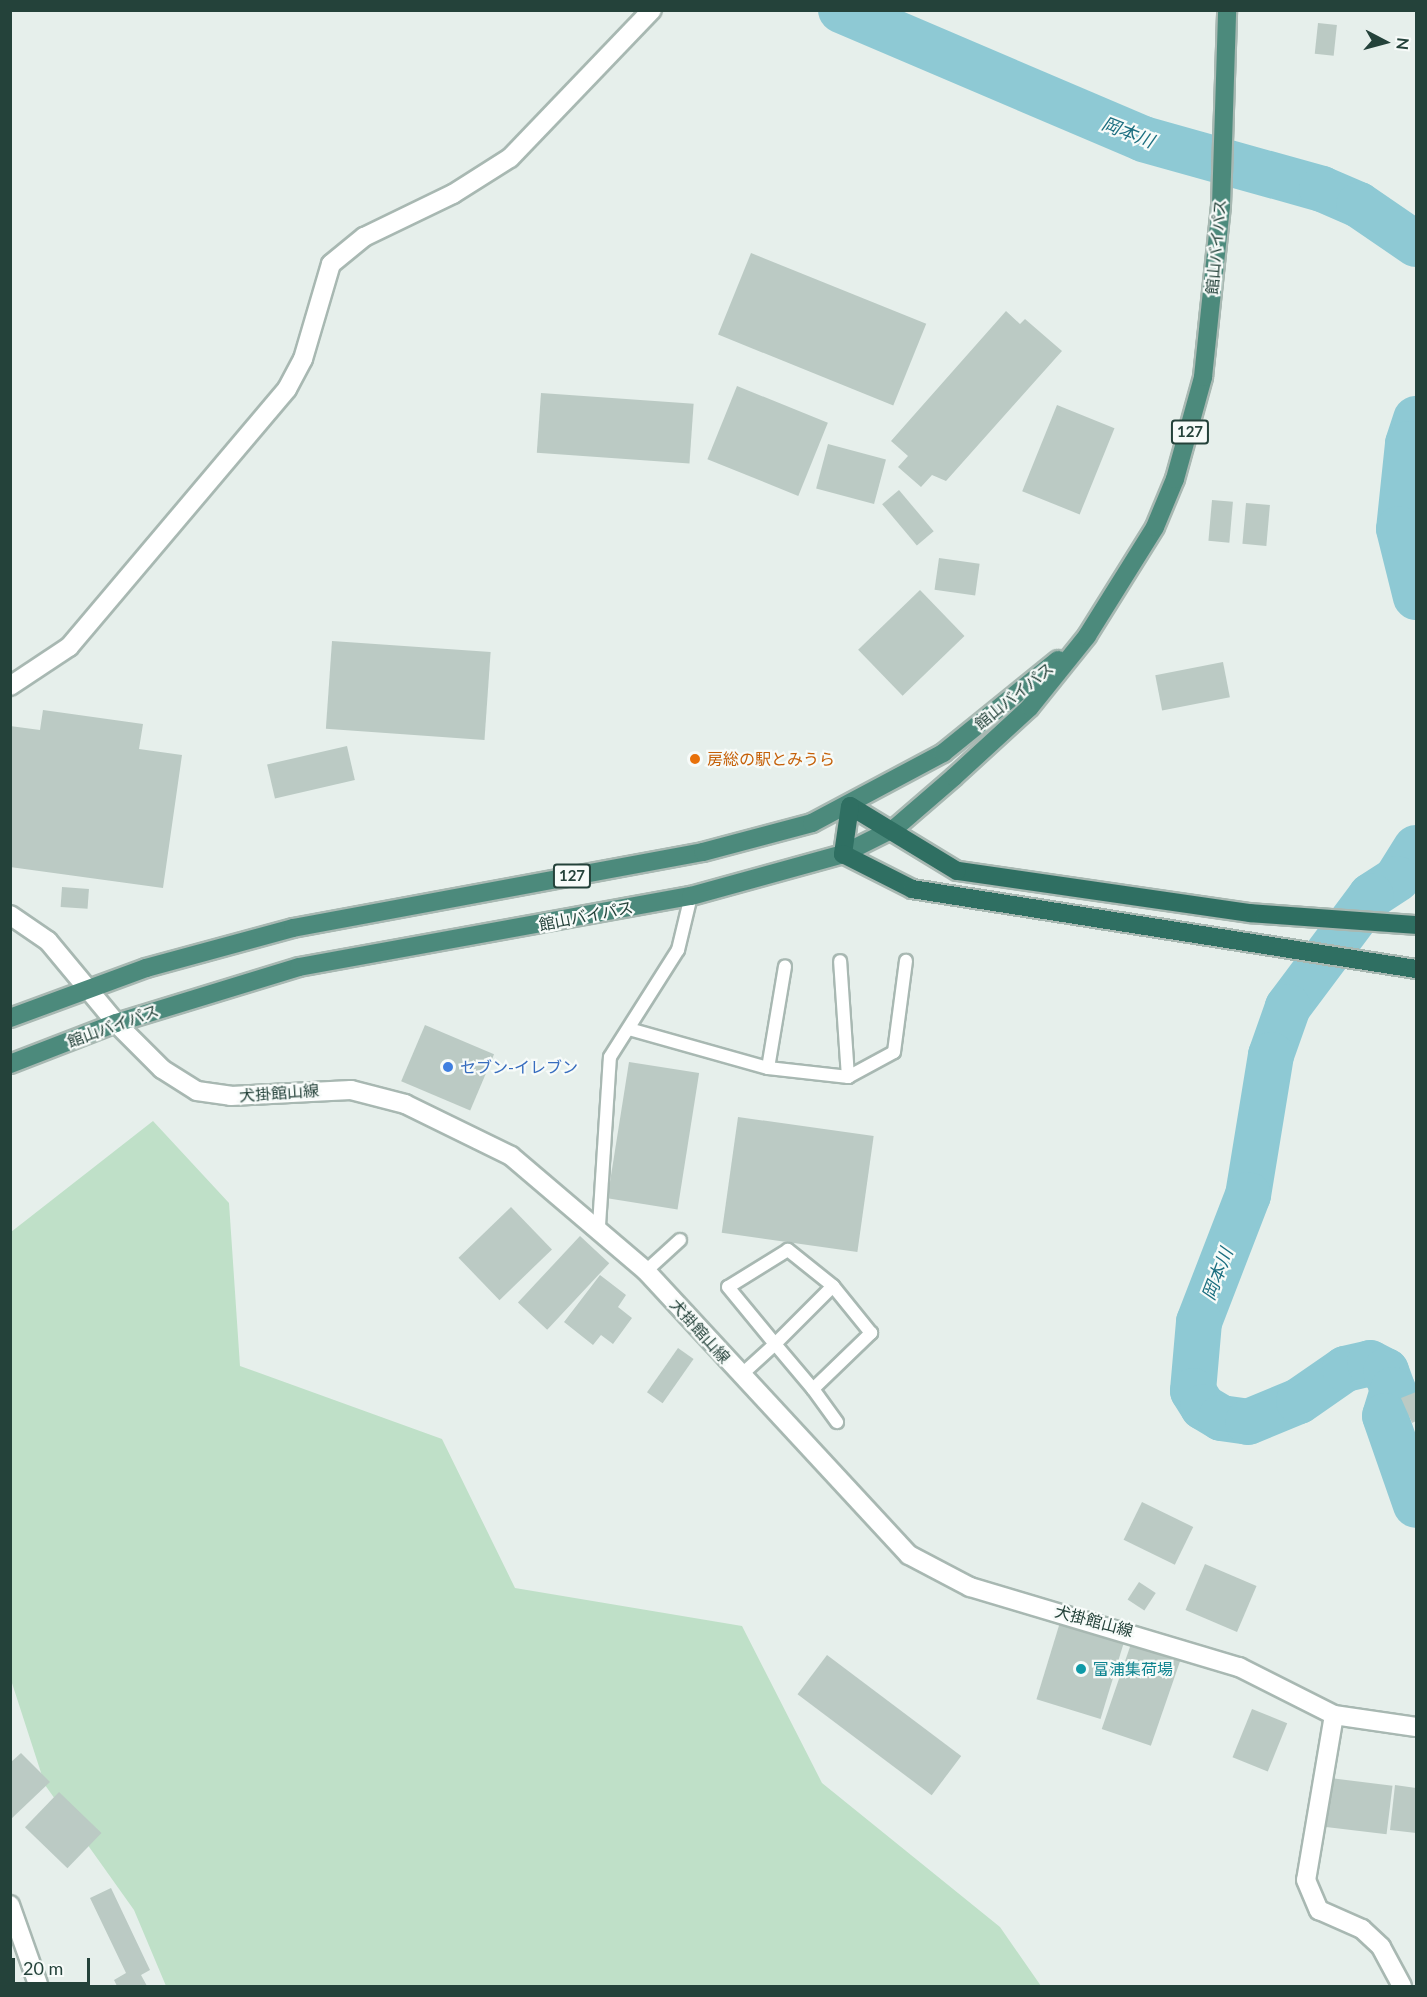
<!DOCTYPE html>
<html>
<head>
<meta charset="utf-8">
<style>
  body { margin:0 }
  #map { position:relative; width:1427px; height:1997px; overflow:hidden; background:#e6efeb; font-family:Lato,"Noto Sans JP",sans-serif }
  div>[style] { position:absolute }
  .green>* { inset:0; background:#bfe0c8 }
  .river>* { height:46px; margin:-23px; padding:0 23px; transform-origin:23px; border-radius:23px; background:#8ec9d4 }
  .building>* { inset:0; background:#bbcac4; transform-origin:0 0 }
  .roads { filter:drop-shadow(2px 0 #a8b8b2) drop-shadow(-2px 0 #a8b8b2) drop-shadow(0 2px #a8b8b2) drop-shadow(0 -2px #a8b8b2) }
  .service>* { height:12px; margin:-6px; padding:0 6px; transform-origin:6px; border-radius:6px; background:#fff }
  .minor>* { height:18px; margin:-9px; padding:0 9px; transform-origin:9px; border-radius:9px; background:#fff }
  .secondary>* { height:18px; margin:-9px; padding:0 9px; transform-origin:9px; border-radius:9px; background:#fff }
  .trunk>* { height:18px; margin:-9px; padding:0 9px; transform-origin:9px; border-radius:9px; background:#4c8a7c }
  .motorway>* { height:18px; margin:-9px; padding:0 9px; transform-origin:9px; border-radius:9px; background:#2f6f62 }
  .dots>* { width:16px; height:16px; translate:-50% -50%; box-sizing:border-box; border:3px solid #f7fbf9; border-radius:50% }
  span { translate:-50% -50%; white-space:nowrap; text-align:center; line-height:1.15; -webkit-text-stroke:4.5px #f7fbf9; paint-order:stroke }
  .shield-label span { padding:2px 4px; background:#f7fbf9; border:2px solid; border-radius:4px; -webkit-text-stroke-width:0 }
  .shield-label { font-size:15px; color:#24423a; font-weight:700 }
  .street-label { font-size:16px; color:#24423a }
  .food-label { font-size:16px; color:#c56008 }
  .left { translate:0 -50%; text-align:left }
  .shop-label { font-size:16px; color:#366cbe }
  .culture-label { font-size:16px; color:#0d838f }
  .water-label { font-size:18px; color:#1c6f80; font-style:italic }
  .frame { position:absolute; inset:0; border:12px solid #24423a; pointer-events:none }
  .north { position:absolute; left:1355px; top:12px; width:60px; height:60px; -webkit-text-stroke:4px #f7fbf9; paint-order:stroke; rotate:96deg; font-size:16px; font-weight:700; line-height:24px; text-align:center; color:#24423a }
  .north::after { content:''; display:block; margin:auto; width:21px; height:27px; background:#24423a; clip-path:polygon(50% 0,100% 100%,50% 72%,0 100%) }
  .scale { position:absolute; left:12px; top:1958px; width:78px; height:27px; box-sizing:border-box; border:3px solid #24423a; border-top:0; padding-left:8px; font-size:18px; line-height:21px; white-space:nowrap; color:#24423a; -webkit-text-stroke:4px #f7fbf9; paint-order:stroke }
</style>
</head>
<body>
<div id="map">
  <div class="green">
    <div style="clip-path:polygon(153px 1121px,229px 1203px,240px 1366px,442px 1439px,515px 1588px,742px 1626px,822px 1783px,1000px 1927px,1041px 1986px,166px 1986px,134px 1910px,45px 1785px,11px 1680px,11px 1232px)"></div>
  </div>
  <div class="river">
    <div style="left:841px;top:10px;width:328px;rotate:23.1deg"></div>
    <div style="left:1143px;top:139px;width:186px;rotate:15.6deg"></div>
    <div style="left:1322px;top:189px;width:40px;rotate:23.4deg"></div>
    <div style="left:1359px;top:205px;width:69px;rotate:34.4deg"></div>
    <div style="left:1416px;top:419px;width:26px;rotate:108deg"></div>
    <div style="left:1408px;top:444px;width:85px;rotate:96deg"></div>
    <div style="left:1399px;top:529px;width:70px;rotate:76deg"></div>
    <div style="left:1416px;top:848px;width:36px;rotate:122deg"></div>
    <div style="left:1397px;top:879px;width:31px;rotate:147deg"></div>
    <div style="left:1371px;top:896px;width:139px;rotate:126.8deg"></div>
    <div style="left:1288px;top:1007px;width:51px;rotate:109.5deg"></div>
    <div style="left:1271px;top:1055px;width:142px;rotate:99.3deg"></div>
    <div style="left:1248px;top:1195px;width:136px;rotate:111.1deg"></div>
    <div style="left:1199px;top:1322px;width:69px;rotate:95deg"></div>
    <div style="left:1193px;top:1391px;width:19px;rotate:58deg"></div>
    <div style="left:1203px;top:1407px;width:21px;rotate:31deg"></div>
    <div style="left:1221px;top:1418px;width:27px;rotate:8deg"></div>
    <div style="left:1248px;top:1422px;width:55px;rotate:-22.4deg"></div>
    <div style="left:1299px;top:1401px;width:56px;rotate:-34.8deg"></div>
    <div style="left:1345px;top:1369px;width:26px;rotate:-13deg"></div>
    <div style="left:1370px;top:1363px;width:18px;rotate:27deg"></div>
    <div style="left:1386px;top:1371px;width:20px;rotate:70deg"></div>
    <div style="left:1393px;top:1390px;width:27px;rotate:107deg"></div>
    <div style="left:1385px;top:1416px;width:94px;rotate:70.8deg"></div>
  </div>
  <div class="building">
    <div style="left:1318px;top:23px;width:19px;height:31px;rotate:6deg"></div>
    <div style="left:751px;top:253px;width:189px;height:88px;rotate:22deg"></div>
    <div style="clip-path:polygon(1006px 311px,1020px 324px,1025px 319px,1062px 351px,946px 481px,932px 475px,921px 487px,898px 467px,908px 456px,891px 441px)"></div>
    <div style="left:737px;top:386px;width:98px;height:79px;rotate:22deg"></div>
    <div style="left:541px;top:393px;width:153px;height:60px;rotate:4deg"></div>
    <div style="left:1057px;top:405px;width:62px;height:93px;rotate:22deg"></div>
    <div style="left:828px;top:444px;width:60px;height:46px;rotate:15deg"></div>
    <div style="left:899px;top:490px;width:54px;height:22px;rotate:50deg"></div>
    <div style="left:1212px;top:500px;width:21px;height:41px;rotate:5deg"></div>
    <div style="left:1246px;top:503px;width:24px;height:41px;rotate:5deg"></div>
    <div style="left:939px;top:558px;width:41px;height:32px;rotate:8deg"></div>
    <div style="left:920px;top:590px;width:64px;height:86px;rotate:46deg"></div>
    <div style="left:332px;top:641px;width:159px;height:88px;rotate:4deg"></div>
    <div style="left:1223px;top:662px;width:36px;height:69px;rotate:79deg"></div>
    <div style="clip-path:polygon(43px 710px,143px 724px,139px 749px,182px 755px,163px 888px,10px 867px,10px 726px,40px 730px)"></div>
    <div style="left:347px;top:746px;width:35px;height:82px;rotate:77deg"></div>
    <div style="left:62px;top:887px;width:27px;height:20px;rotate:4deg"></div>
    <div style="left:425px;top:1025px;width:75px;height:61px;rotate:23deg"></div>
    <div style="left:629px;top:1062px;width:71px;height:138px;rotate:9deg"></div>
    <div style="left:738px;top:1117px;width:137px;height:117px;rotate:8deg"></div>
    <div style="left:511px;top:1207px;width:59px;height:73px;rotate:46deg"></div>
    <div style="left:580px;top:1236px;width:40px;height:91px;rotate:43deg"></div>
    <div style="clip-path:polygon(600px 1275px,626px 1295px,618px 1307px,632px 1318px,613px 1344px,601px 1335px,593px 1345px,564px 1322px)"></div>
    <div style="left:678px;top:1348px;width:19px;height:54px;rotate:35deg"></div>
    <div style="clip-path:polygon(1416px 1392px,1416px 1421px,1412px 1423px,1401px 1398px)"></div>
    <div style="left:1142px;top:1502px;width:57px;height:42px;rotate:26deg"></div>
    <div style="left:1205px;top:1564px;width:56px;height:50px;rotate:23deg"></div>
    <div style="left:1139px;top:1582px;width:20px;height:21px;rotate:33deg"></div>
    <div style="left:1061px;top:1619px;width:67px;height:84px;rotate:17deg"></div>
    <div style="left:1132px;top:1641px;width:52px;height:93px;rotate:19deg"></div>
    <div style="left:827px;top:1655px;width:168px;height:49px;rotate:37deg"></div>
    <div style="left:1252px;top:1709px;width:38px;height:52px;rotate:22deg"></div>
    <div style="clip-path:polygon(21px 1753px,50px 1782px,10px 1820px,10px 1763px)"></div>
    <div style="left:1330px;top:1778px;width:63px;height:49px;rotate:7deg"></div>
    <div style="clip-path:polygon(1395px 1785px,1416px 1788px,1416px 1833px,1390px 1830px)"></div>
    <div style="left:59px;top:1792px;width:59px;height:49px;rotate:44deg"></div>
    <div style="clip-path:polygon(111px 1888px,150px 1970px,141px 1975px,147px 1986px,117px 1986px,114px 1980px,126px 1973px,90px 1898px)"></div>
  </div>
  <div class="roads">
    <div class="service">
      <div style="left:629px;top:1029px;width:144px;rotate:15.7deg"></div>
      <div style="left:768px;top:1068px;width:103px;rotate:-80.5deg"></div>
      <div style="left:768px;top:1068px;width:81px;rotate:6.4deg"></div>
      <div style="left:848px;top:1077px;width:116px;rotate:-93.9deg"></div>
      <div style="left:848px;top:1077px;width:52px;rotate:-28.5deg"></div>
      <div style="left:894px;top:1052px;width:92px;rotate:-82.5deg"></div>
      <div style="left:599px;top:1226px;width:169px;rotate:-86.3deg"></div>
      <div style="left:610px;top:1057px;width:127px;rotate:-57.6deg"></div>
      <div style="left:678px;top:950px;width:56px;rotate:-76.5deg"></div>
      <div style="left:646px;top:1271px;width:46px;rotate:-42.4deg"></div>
      <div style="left:740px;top:1376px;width:47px;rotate:-42.4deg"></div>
      <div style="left:775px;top:1344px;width:82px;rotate:-45deg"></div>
      <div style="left:833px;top:1286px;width:58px;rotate:-141.3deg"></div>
      <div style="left:788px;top:1250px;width:70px;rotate:148.3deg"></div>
      <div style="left:728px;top:1287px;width:74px;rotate:50.5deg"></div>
      <div style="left:775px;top:1344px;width:59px;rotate:49.8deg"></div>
      <div style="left:813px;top:1389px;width:41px;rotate:54deg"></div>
      <div style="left:813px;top:1389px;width:81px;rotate:-44deg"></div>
      <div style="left:871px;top:1333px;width:60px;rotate:-129deg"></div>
    </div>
    <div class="minor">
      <div style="left:10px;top:686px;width:71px;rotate:-33.5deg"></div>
      <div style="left:69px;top:647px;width:338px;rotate:-49.8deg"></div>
      <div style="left:287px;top:389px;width:34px;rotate:-62deg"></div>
      <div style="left:303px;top:359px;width:99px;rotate:-73.6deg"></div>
      <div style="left:331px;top:264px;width:43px;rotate:-39.3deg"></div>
      <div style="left:364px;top:237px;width:99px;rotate:-25.8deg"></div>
      <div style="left:453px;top:194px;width:67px;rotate:-32.3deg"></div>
      <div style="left:510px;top:158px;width:205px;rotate:-46.2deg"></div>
      <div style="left:1334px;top:1715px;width:167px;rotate:99.6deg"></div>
      <div style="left:1306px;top:1880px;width:33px;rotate:67deg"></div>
      <div style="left:1319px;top:1910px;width:47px;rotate:23.8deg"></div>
      <div style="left:1362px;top:1929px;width:26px;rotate:43deg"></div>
      <div style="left:1381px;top:1947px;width:44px;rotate:61.7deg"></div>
      <div style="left:10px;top:1905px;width:84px;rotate:70.5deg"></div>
    </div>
    <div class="secondary">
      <div style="left:10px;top:915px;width:46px;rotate:34.4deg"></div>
      <div style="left:48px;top:941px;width:107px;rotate:50.3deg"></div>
      <div style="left:116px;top:1023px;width:65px;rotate:45deg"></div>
      <div style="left:162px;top:1069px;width:41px;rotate:32.2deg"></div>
      <div style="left:197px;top:1091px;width:34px;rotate:8deg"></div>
      <div style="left:231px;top:1096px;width:120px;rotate:-2.9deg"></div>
      <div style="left:351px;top:1090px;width:56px;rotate:14.5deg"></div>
      <div style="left:405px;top:1104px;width:118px;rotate:26.1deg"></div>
      <div style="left:511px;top:1156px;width:177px;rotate:40.4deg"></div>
      <div style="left:646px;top:1271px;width:387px;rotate:47.2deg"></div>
      <div style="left:909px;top:1555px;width:69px;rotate:27.7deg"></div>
      <div style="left:970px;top:1587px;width:281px;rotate:16.6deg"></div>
      <div style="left:1239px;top:1667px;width:106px;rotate:26.8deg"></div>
      <div style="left:1334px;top:1715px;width:83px;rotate:8.3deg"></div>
    </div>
    <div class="trunk">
      <div style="left:10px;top:1018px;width:145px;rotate:-20.2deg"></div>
      <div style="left:146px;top:968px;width:152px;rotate:-15.2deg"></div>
      <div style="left:293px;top:928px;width:417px;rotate:-10.5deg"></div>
      <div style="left:703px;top:852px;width:113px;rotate:-14.9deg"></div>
      <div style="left:812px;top:823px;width:149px;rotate:-28.1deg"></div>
      <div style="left:943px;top:753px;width:148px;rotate:-39deg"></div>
      <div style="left:10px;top:1064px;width:114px;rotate:-21.1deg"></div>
      <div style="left:116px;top:1023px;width:191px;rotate:-17deg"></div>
      <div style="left:299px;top:967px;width:398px;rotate:-10.3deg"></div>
      <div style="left:691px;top:896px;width:158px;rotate:-15.4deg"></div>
      <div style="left:843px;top:854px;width:58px;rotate:-26.6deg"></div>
      <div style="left:895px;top:828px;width:78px;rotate:-40.8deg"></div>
      <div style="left:954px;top:777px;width:103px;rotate:-42.6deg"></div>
      <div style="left:1030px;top:707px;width:91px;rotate:-51.2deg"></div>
      <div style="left:1087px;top:636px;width:128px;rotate:-58deg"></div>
      <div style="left:1155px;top:527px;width:52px;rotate:-67.4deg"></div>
      <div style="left:1175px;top:479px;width:106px;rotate:-74.6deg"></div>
      <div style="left:1203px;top:377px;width:172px;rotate:-84deg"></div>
      <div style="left:1221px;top:206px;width:196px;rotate:-88.2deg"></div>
    </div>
    <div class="motorway">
      <div style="left:1416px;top:925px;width:166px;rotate:-175.9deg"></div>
      <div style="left:1250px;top:913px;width:296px;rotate:-171.8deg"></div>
      <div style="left:957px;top:871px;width:125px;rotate:-148.7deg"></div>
      <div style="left:850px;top:806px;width:49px;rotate:98.3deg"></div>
      <div style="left:843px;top:854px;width:77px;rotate:26.9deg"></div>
      <div style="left:912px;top:889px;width:510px;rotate:9.02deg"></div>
    </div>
  </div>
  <div class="dots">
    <div style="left:695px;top:759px;background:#e8710a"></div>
    <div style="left:448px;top:1067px;background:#3f7fe0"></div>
    <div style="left:1081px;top:1669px;background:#0f9aa8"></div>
  </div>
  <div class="shield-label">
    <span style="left:1190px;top:432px">127</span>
    <span style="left:572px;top:876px">127</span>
  </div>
  <div class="street-label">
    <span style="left:1216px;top:247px;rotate:-85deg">館山バイパス</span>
    <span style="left:1014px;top:696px;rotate:-39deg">館山バイパス</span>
    <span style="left:586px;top:916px;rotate:-11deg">館山バイパス</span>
    <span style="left:113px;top:1026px;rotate:-20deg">館山バイパス</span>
    <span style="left:279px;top:1093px;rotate:-4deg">犬掛館山線</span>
    <span style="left:700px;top:1331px;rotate:48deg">犬掛館山線</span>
    <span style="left:1094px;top:1621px;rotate:15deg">犬掛館山線</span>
  </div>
  <div class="food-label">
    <span class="left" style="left:707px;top:759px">房総の駅とみうら</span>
  </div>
  <div class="shop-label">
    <span class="left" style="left:460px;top:1067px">セブン-イレブン</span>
  </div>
  <div class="culture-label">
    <span class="left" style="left:1093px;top:1669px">富浦集荷場</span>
  </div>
  <div class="water-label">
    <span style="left:1128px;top:132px;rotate:21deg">岡本川</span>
    <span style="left:1217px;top:1274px;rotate:-69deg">岡本川</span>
  </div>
  <div class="frame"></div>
  <div class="north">N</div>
  <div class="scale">20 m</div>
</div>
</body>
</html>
